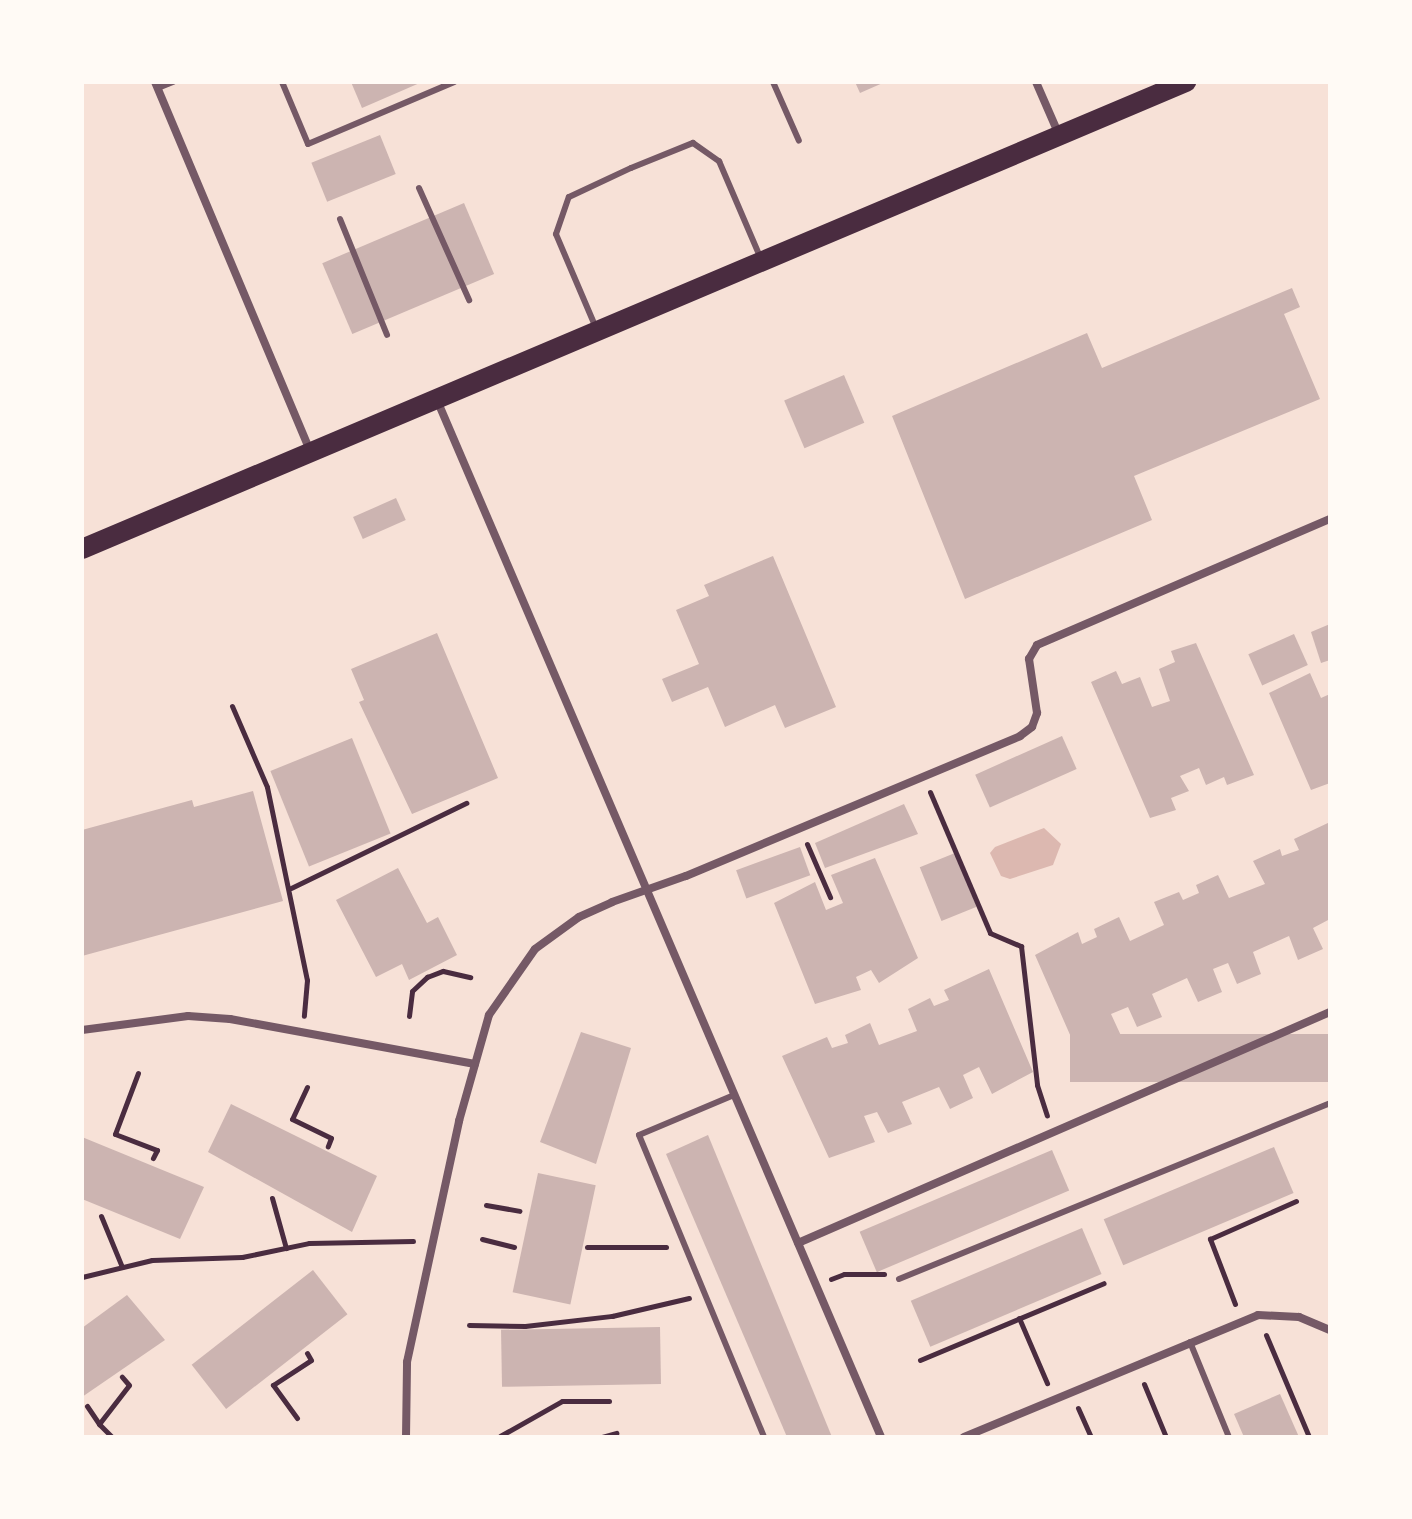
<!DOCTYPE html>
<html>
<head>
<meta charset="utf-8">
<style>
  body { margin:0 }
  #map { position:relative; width:1412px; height:1519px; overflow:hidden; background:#f7e1d7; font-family:"Golos Text",sans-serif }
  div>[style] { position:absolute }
  .water>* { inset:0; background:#dcb8b0 }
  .building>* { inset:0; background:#ccb4b1; transform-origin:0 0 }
  .path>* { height:5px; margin:-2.5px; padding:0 2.5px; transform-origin:2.5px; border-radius:2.5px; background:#4a2c40 }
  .service>* { height:6px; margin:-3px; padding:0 3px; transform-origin:3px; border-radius:3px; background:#755966 }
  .minor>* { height:8px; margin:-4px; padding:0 4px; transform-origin:4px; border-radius:4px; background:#755966 }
  .primary>* { height:20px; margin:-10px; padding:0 10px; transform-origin:10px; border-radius:10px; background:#4a2c40 }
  span { translate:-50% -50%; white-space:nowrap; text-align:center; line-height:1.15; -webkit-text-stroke:7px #fffaf5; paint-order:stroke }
  .frame { position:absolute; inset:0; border:84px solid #fffaf5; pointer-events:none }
</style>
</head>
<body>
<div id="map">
  <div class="water">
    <div style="clip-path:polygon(1044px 828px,1061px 844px,1053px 865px,1010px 879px,1001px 876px,990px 853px,995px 847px)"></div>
  </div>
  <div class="building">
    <div style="clip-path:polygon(351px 82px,422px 82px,362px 108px)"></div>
    <div style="clip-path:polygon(855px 82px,885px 82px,860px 93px)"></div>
    <div style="left:380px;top:135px;width:42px;height:74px;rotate:68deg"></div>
    <div style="left:464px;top:203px;width:77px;height:154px;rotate:67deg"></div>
    <div style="clip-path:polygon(1292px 288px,1300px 307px,1284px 314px,1320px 399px,1134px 476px,1152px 520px,965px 599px,892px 416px,1087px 333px,1102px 368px)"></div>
    <div style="left:844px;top:375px;width:52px;height:65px;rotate:67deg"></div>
    <div style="left:396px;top:498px;width:24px;height:47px;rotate:66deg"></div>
    <div style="clip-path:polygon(773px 556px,836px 707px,785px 728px,775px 705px,725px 727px,708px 687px,672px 702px,662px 679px,699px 664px,676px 610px,709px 596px,704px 585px)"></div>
    <div style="clip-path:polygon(1330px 624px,1330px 660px,1321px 663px,1311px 632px)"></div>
    <div style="clip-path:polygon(437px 633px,498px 778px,412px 814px,359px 702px,364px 700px,351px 669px)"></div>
    <div style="left:1294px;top:634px;width:34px;height:50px;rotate:66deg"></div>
    <div style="clip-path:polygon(1196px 643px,1254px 775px,1227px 785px,1224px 777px,1206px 785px,1199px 768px,1180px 776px,1189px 791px,1171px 798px,1176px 810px,1150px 818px,1091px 682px,1116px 671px,1122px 684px,1140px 677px,1152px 707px,1170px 701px,1159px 669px,1175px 662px,1171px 651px)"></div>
    <div style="clip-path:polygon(1310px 673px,1321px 698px,1330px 694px,1330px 783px,1311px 790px,1269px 693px)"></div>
    <div style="left:1062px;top:736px;width:36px;height:95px;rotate:66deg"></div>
    <div style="left:352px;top:738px;width:103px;height:88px;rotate:68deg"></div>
    <div style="clip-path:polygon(253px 791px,283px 901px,82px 956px,82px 830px,192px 800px,194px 807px)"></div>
    <div style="clip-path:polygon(904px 804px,918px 834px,825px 868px,815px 843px)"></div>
    <div style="clip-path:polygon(1330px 822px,1330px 919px,1313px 928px,1323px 949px,1298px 960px,1289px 936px,1253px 952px,1261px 974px,1237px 984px,1228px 963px,1213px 969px,1222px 992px,1198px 1002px,1187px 978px,1152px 994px,1162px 1017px,1137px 1027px,1128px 1007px,1111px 1014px,1123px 1040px,1078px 1053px,1035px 955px,1078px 932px,1082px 944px,1097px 937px,1094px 929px,1119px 917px,1130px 941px,1164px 925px,1154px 902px,1179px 892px,1183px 900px,1199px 893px,1196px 885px,1218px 875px,1229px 898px,1265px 884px,1253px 861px,1280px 849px,1282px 856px,1299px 850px,1294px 839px)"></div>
    <div style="left:800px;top:847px;width:30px;height:68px;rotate:70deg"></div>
    <div style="left:955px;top:853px;width:58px;height:38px;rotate:68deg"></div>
    <div style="clip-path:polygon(875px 858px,918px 958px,879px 983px,871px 970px,856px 977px,861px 990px,815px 1004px,774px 903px,815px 882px,826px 910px,843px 903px,831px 875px)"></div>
    <div style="clip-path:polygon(398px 868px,427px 923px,438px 917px,457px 955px,409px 980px,402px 964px,376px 977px,336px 900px)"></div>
    <div style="clip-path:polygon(989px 969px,1033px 1072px,992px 1094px,979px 1067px,963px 1075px,973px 1098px,950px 1109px,939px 1087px,902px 1102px,912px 1124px,888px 1133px,877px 1112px,864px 1116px,875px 1142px,829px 1158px,782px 1056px,827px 1037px,832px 1048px,848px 1043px,845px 1035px,870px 1023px,879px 1045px,917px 1031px,908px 1009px,930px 998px,934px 1006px,949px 1000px,944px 990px)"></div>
    <div style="clip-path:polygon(581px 1032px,631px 1048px,596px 1164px,540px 1142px)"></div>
    <div style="left:1330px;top:1034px;width:48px;height:260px;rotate:90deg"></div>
    <div style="clip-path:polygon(231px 1104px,377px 1176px,352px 1232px,208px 1152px)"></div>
    <div style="clip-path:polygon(708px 1135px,832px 1437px,787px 1437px,666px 1154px)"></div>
    <div style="clip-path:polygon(82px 1137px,204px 1187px,180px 1239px,82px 1199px)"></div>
    <div style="left:1274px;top:1147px;width:50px;height:185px;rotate:67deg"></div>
    <div style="left:1052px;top:1150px;width:44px;height:209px;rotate:67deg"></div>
    <div style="left:538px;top:1173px;width:59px;height:122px;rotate:12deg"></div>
    <div style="left:1082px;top:1228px;width:50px;height:186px;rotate:67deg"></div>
    <div style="left:313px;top:1270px;width:56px;height:154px;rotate:52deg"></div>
    <div style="clip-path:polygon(127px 1295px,165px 1340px,82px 1397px,82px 1328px)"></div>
    <div style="left:660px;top:1327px;width:57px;height:159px;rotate:89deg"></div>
    <div style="clip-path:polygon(1280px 1394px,1299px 1437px,1244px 1437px,1234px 1414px)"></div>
  </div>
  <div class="path">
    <div style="left:232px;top:706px;width:88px;rotate:66.6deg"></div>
    <div style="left:267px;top:787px;width:197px;rotate:78.3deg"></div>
    <div style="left:307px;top:980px;width:36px;rotate:95deg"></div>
    <div style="left:930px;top:792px;width:153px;rotate:66.9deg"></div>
    <div style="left:990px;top:933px;width:34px;rotate:23deg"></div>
    <div style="left:1021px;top:946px;width:140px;rotate:83.4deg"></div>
    <div style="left:1037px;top:1085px;width:32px;rotate:72deg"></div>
    <div style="left:807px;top:844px;width:58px;rotate:66.5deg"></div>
    <div style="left:291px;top:888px;width:195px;rotate:-25.9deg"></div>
    <div style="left:409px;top:1016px;width:25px;rotate:-83deg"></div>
    <div style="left:412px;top:991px;width:21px;rotate:-43deg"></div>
    <div style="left:427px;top:977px;width:17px;rotate:-21deg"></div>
    <div style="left:443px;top:971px;width:28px;rotate:13deg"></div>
    <div style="left:138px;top:1073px;width:65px;rotate:110.7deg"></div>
    <div style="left:115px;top:1134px;width:45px;rotate:20.9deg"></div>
    <div style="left:157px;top:1150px;width:9px;rotate:117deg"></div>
    <div style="left:307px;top:1087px;width:35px;rotate:115deg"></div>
    <div style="left:292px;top:1119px;width:43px;rotate:26deg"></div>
    <div style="left:331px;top:1138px;width:9px;rotate:111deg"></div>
    <div style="left:272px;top:1198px;width:52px;rotate:74.4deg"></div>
    <div style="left:486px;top:1205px;width:34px;rotate:10deg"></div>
    <div style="left:101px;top:1216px;width:55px;rotate:67.6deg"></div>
    <div style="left:482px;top:1239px;width:33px;rotate:14deg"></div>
    <div style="left:587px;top:1247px;width:79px"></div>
    <div style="left:82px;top:1277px;width:72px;rotate:-13.7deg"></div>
    <div style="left:152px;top:1260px;width:90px;rotate:-1.9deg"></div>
    <div style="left:242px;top:1257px;width:68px;rotate:-11.8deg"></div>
    <div style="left:309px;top:1243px;width:104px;rotate:-1.1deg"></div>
    <div style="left:831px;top:1279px;width:14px;rotate:-21deg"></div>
    <div style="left:844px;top:1274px;width:40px"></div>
    <div style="left:1235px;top:1304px;width:70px;rotate:-111deg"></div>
    <div style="left:1210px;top:1239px;width:94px;rotate:-23.8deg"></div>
    <div style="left:1019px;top:1318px;width:71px;rotate:66.7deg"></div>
    <div style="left:469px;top:1325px;width:56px;rotate:1deg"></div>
    <div style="left:525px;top:1326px;width:88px;rotate:-6.6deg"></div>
    <div style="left:612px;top:1316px;width:79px;rotate:-13.2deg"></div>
    <div style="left:1266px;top:1335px;width:111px;rotate:67.1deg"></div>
    <div style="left:920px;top:1360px;width:199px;rotate:-22.7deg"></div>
    <div style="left:1144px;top:1384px;width:57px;rotate:67.5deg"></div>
    <div style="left:87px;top:1406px;width:22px;rotate:56deg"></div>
    <div style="left:1078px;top:1408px;width:32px;rotate:66deg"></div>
    <div style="left:297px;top:1418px;width:41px;rotate:-126deg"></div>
    <div style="left:273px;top:1385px;width:45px;rotate:-33.3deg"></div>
    <div style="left:311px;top:1360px;width:8px;rotate:-120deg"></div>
    <div style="left:500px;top:1436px;width:71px;rotate:-29.4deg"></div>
    <div style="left:562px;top:1401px;width:47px"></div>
    <div style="left:112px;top:1437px;width:18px;rotate:-135deg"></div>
    <div style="left:99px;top:1424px;width:49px;rotate:-52.4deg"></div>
    <div style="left:129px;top:1385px;width:11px;rotate:-131deg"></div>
    <div style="left:602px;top:1437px;width:15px;rotate:-16deg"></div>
  </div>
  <div class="service">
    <div style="left:282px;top:82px;width:67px;rotate:67.2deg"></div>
    <div style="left:308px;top:144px;width:159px;rotate:-23deg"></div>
    <div style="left:773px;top:82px;width:64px;rotate:66.2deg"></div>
    <div style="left:158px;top:88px;width:16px;rotate:-22deg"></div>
    <div style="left:419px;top:188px;width:123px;rotate:65.9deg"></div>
    <div style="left:340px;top:219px;width:125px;rotate:67.9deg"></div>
    <div style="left:596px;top:328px;width:102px;rotate:-113.1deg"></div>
    <div style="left:556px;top:234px;width:39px;rotate:-71deg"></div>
    <div style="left:569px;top:197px;width:68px;rotate:-25.1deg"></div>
    <div style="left:631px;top:168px;width:67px;rotate:-22deg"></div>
    <div style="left:693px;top:143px;width:32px;rotate:35deg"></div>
    <div style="left:719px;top:161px;width:107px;rotate:66.8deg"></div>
    <div style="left:734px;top:1095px;width:103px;rotate:157.2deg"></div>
    <div style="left:639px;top:1135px;width:327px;rotate:67.5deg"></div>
    <div style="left:899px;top:1279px;width:466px;rotate:-22.2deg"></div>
    <div style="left:1190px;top:1342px;width:103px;rotate:67.7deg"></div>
  </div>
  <div class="minor">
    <div style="left:155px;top:82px;width:399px;rotate:67.2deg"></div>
    <div style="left:1036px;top:82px;width:58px;rotate:66.5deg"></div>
    <div style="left:437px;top:400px;width:1128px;rotate:66.82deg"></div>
    <div style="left:82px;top:1030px;width:107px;rotate:-7.5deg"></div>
    <div style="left:188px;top:1016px;width:42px;rotate:4.1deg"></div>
    <div style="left:230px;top:1019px;width:249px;rotate:10.4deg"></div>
    <div style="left:798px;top:1243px;width:580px;rotate:-23.47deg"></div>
    <div style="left:406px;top:1437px;width:75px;rotate:-89.2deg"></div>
    <div style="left:407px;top:1362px;width:247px;rotate:-77.8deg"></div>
    <div style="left:459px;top:1121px;width:110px;rotate:-74.2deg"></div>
    <div style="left:489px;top:1015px;width:80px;rotate:-55.1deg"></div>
    <div style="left:535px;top:949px;width:54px;rotate:-36deg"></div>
    <div style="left:579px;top:917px;width:36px;rotate:-24deg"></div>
    <div style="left:612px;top:902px;width:78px;rotate:-19.4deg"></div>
    <div style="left:686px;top:876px;width:362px;rotate:-22.7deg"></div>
    <div style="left:1020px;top:736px;width:15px;rotate:-37deg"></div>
    <div style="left:1032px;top:727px;width:15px;rotate:-70deg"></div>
    <div style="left:1037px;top:713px;width:55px;rotate:-98.4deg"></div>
    <div style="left:1029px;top:659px;width:16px;rotate:-60deg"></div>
    <div style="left:1037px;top:645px;width:319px;rotate:-23.3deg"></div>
    <div style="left:964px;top:1437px;width:318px;rotate:-22.5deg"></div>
    <div style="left:1258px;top:1315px;width:41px;rotate:2.8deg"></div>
    <div style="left:1299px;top:1317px;width:34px;rotate:23deg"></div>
  </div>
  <div class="primary">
    <div style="left:82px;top:549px;width:1199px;rotate:-22.93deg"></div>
  </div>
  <div class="frame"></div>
</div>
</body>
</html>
